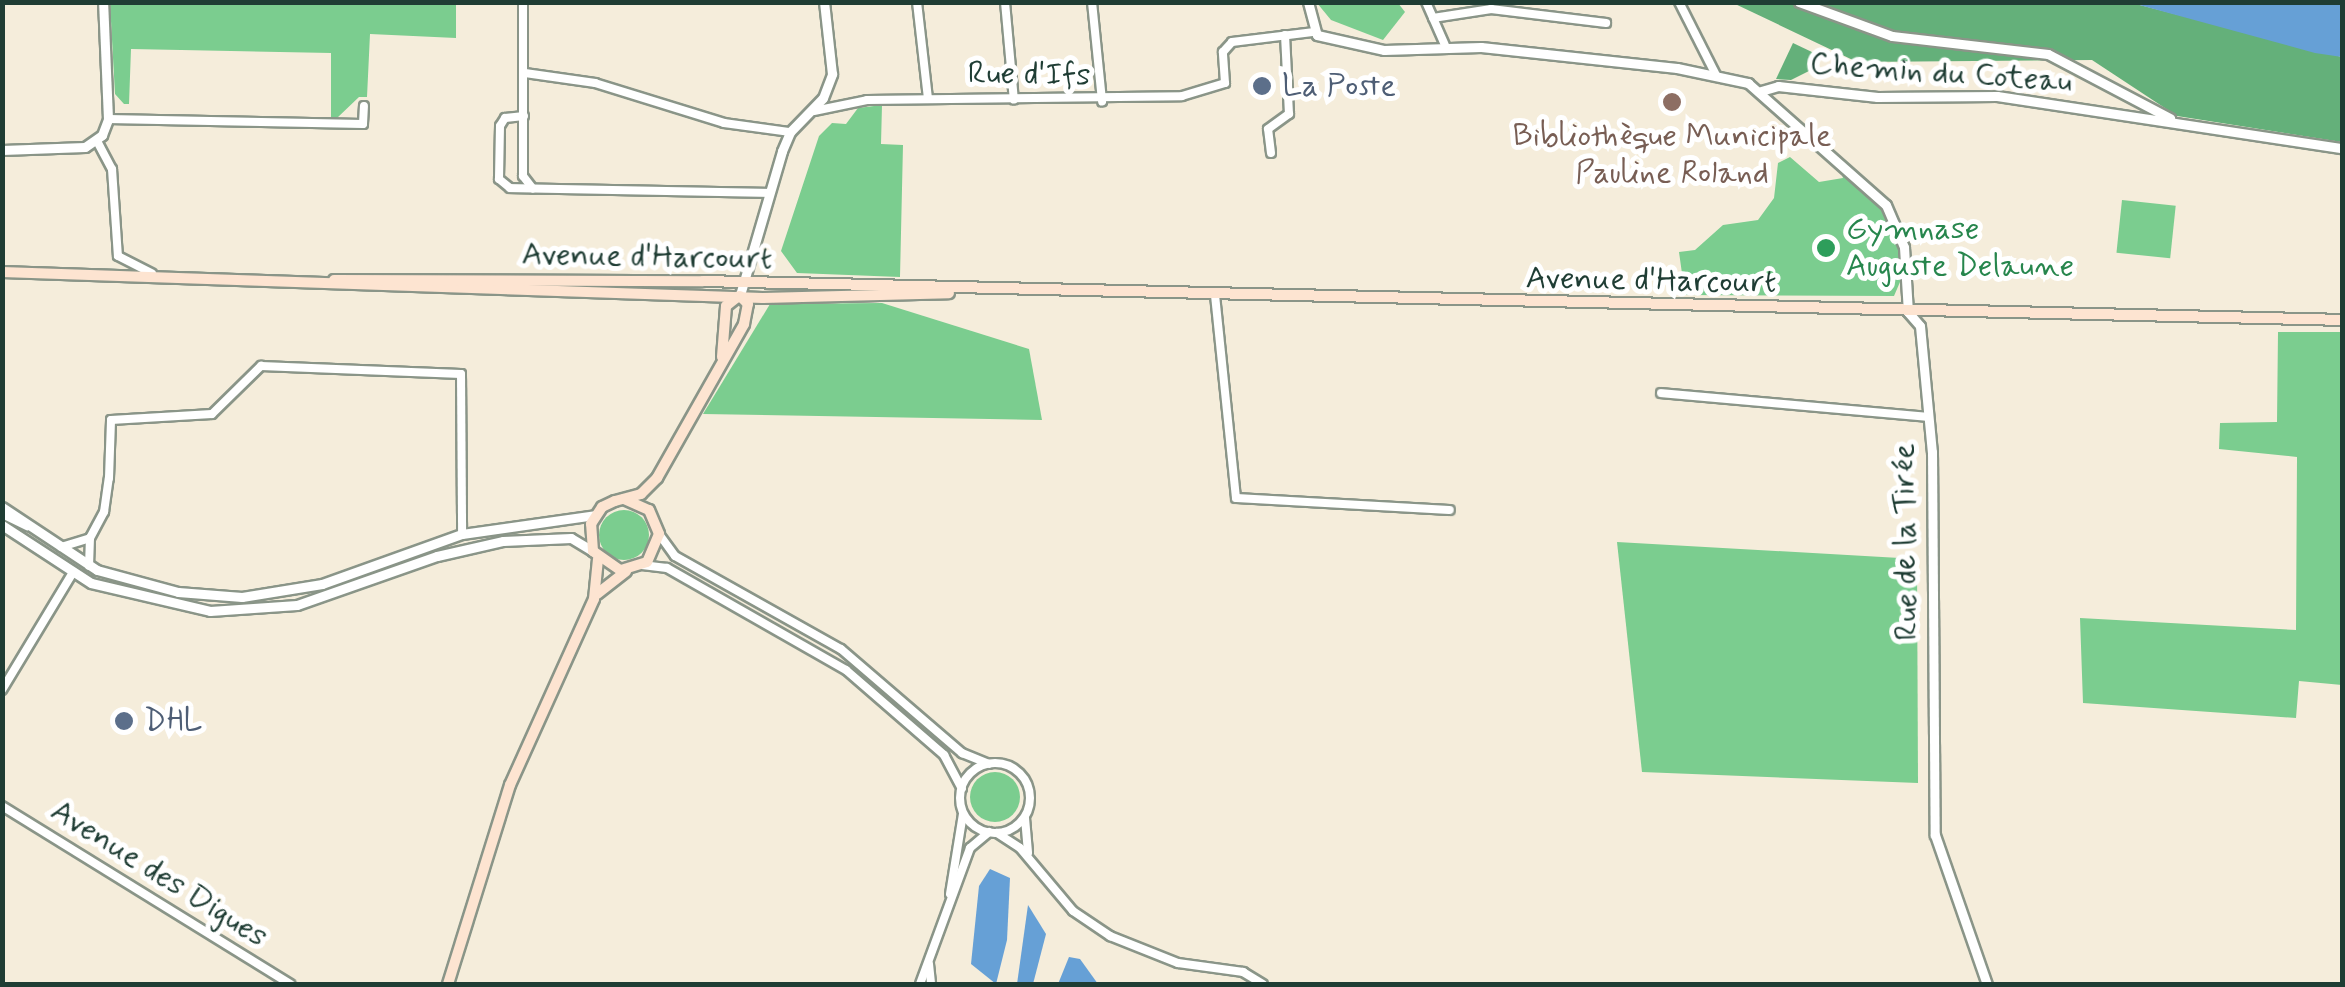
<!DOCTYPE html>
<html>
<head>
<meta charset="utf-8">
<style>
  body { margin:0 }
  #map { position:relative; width:2345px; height:987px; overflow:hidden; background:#f5eddb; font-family:Mynerve,sans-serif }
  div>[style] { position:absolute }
  .green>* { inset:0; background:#7bcd8f; transform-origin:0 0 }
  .round { border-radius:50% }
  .forest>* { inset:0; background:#64b07a }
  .water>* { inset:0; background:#66a0d6 }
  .roads { filter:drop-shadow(2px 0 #8a9588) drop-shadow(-2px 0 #8a9588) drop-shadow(0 2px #8a9588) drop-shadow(0 -2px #8a9588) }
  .minor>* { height:8px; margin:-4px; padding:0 4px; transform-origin:4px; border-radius:4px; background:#fff }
  .minor>.ring { margin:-4px; padding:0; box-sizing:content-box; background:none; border:8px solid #fff; border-radius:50% }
  .tertiary>* { height:9px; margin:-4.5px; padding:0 4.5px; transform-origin:4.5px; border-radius:4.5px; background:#fff }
  .secondary>* { height:10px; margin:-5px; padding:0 5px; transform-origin:5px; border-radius:5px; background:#fde4d1 }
  .dots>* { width:28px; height:28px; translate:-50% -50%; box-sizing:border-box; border:5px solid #fff; border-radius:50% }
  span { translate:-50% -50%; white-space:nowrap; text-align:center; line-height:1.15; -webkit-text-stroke:10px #fff; paint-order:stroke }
  .street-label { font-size:32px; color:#1f3d34 }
  .service-label { font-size:32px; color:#4e5e75 }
  .left { translate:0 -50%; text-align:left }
  .education-label { font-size:32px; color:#785e54 }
  .leisure-label { font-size:32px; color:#27864d }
  .frame { position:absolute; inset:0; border:5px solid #1f3d34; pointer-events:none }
</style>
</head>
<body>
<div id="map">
  <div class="green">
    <div style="clip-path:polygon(110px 3px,456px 3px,456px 38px,370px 34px,367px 97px,359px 97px,337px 118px,331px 118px,331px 53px,131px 49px,129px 104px,124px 104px,115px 94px)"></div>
    <div style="clip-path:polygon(1317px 3px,1398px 3px,1405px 12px,1383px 40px,1331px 20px)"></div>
    <div style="clip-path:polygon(882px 105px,881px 144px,903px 145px,900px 277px,797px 273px,781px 251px,819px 136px,832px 123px,846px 124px,858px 108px)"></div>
    <div style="clip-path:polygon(1790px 157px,1819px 182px,1843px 178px,1839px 166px,1879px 203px,1898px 243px,1900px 282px,1894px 296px,1685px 295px,1679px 252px,1695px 250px,1723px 225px,1758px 220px,1774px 198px,1778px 163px)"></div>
    <div style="left:2122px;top:200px;width:54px;height:53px;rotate:6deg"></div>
    <div style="clip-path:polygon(882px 303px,1029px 349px,1042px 420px,703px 414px,770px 304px)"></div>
    <div style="clip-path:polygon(2278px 332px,2342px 332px,2342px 685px,2299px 681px,2296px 718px,2083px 703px,2080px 618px,2296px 630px,2297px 457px,2219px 449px,2220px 423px,2277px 422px)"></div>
    <div class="round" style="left:599px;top:510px;width:50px;height:50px"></div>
    <div style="clip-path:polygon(1617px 542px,1917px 559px,1918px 783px,1642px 772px)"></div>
    <div class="round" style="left:970px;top:772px;width:50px;height:50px"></div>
  </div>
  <div class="forest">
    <div style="clip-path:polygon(1733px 3px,2132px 3px,2342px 57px,2342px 142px,2177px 116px,2092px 60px,1857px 62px)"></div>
    <div style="clip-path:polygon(1793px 43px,1814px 53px,1819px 66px,1791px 80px,1776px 79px)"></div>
  </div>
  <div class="water">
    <div style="clip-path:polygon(2132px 3px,2342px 3px,2342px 57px,2315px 53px)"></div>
    <div style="clip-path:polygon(990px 869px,1010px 878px,1007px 940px,996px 984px,971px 964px,979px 886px)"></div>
    <div style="clip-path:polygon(1028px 905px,1046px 934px,1033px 984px,1017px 984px)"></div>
    <div style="clip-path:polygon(1069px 957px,1080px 959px,1098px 984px,1058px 984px)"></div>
  </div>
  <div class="roads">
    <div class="minor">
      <div style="left:523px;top:2px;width:174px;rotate:90deg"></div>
      <div style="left:523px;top:176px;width:16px;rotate:52deg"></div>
      <div style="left:917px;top:2px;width:97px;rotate:83.5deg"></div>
      <div style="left:1005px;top:2px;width:98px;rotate:84.8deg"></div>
      <div style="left:1092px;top:2px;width:100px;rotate:84.2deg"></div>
      <div style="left:1426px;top:2px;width:47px;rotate:66.2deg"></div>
      <div style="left:1679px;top:2px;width:82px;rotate:63.1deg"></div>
      <div style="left:1433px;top:18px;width:59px;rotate:-8.8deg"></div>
      <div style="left:1491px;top:9px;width:116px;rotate:6.9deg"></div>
      <div style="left:525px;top:73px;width:71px;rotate:8.1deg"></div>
      <div style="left:595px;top:83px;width:135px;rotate:17.2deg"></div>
      <div style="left:724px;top:123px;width:67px;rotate:7.8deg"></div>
      <div style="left:814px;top:111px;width:54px;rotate:-11.7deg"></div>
      <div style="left:867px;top:100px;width:315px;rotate:-0.7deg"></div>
      <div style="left:1182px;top:96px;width:45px;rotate:-16.8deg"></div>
      <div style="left:1225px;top:83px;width:31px;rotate:-94deg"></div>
      <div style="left:1223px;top:52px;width:13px;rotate:-48deg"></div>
      <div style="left:1232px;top:42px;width:83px;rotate:-7deg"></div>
      <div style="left:524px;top:116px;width:19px;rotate:174deg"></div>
      <div style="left:505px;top:118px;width:9px;rotate:122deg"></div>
      <div style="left:500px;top:126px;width:53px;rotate:91.1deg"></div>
      <div style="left:499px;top:179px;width:14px;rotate:39deg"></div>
      <div style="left:510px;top:188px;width:259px;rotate:1.1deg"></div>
      <div style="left:108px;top:119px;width:255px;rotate:1.1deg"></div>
      <div style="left:363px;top:124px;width:18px;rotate:-87deg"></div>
      <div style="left:97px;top:141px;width:32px;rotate:62deg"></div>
      <div style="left:112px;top:169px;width:87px;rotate:86.1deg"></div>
      <div style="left:118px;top:256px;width:38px;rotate:27deg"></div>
      <div style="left:1271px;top:153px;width:24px;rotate:-97deg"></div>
      <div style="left:1268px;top:129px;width:26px;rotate:-36deg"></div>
      <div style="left:1289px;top:114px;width:79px;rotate:-92.9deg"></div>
      <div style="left:1215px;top:295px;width:204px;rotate:84.1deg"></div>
      <div style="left:1236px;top:498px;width:214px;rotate:3.2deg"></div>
      <div style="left:1661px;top:393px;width:268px;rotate:5.1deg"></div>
      <div style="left:2px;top:514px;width:28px;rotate:26deg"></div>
      <div style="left:659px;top:534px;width:27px;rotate:54deg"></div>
      <div style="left:675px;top:556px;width:190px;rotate:29.3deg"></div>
      <div style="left:841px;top:649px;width:160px;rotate:40.7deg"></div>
      <div style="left:962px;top:753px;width:29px;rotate:22deg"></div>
      <div style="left:61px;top:547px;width:30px;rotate:-17deg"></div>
      <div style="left:642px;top:565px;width:25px;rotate:7deg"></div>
      <div style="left:667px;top:568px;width:206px;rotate:29.7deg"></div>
      <div style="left:846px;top:670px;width:130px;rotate:40.9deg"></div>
      <div style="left:944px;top:755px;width:38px;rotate:62deg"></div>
      <div style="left:89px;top:566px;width:28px;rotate:-88deg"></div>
      <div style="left:90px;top:538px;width:30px;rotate:-62deg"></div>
      <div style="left:104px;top:512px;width:34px;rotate:-82deg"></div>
      <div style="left:109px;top:478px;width:58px;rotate:-88deg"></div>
      <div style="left:111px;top:420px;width:101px;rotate:-3.4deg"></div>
      <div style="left:212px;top:414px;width:69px;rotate:-44.4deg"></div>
      <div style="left:261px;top:366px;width:200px;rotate:2.3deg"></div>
      <div style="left:461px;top:374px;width:160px;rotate:89.6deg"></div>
      <div style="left:2px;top:690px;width:135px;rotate:-58.9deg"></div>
      <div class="ring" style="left:960px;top:763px;width:62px;height:62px"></div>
      <div style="left:2px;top:806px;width:339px;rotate:31.7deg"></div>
      <div style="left:1025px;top:818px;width:35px;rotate:85deg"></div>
      <div style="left:997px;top:833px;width:27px;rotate:33deg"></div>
      <div style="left:1020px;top:848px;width:82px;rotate:49.9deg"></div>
      <div style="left:1073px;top:911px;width:45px;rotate:34deg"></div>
      <div style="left:1110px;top:936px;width:73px;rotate:21.7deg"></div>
      <div style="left:1178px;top:963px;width:66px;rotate:7.9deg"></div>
      <div style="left:1243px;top:972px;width:23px;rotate:31deg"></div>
      <div style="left:950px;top:894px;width:81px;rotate:-80.8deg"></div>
      <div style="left:929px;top:964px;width:20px;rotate:84deg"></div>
      <div style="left:920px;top:984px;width:145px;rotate:-69.8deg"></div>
      <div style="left:970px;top:848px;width:25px;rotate:-40deg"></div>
    </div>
    <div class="tertiary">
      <div style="left:1308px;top:2px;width:34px;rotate:75deg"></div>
      <div style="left:1317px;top:35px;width:69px;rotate:12.6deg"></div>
      <div style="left:1384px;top:50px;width:97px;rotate:-1.8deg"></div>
      <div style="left:1481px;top:47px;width:197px;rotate:6.1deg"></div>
      <div style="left:1677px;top:68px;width:73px;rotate:11.9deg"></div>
      <div style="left:1748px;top:83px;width:184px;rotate:41.5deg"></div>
      <div style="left:1886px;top:205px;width:46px;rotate:66.8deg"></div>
      <div style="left:1904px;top:247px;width:65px;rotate:86.5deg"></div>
      <div style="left:1908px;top:312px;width:18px;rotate:49deg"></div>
      <div style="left:1920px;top:326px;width:127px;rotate:84.6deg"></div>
      <div style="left:1932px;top:452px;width:383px;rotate:89.6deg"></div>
      <div style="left:1935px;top:835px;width:158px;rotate:70.8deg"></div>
      <div style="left:1799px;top:2px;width:99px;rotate:20.1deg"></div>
      <div style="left:1892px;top:36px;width:157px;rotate:6.6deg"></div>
      <div style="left:2048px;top:54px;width:138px;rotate:27.7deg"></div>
      <div style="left:1761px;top:91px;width:18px;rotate:-16deg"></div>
      <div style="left:1778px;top:86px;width:100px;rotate:6.3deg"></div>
      <div style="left:1877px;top:97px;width:120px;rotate:-0.5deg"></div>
      <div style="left:1997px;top:96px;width:349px;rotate:8.6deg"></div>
      <div style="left:2px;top:150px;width:83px;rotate:-2.1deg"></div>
      <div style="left:85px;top:147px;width:21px;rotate:-35deg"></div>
      <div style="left:102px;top:135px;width:17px;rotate:-69deg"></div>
      <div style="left:108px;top:119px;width:117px;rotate:-92.4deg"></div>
      <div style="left:740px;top:295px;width:150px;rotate:-73.7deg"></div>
      <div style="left:782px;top:151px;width:21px;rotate:-67deg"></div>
      <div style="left:790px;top:132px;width:47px;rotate:-45.9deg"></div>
      <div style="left:823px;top:98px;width:26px;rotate:-69deg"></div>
      <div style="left:832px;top:74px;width:72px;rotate:-96.3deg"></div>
      <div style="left:2px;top:507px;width:114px;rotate:33.6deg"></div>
      <div style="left:97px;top:570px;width:84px;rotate:15.2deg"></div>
      <div style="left:178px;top:592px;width:64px;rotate:4.5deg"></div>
      <div style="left:242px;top:597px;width:81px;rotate:-9.2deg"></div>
      <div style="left:322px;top:584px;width:149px;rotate:-19.7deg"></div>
      <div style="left:462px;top:534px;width:134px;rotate:-8.1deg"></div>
      <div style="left:2px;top:525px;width:106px;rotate:33.1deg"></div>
      <div style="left:91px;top:583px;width:122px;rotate:13.2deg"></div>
      <div style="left:210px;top:611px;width:87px;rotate:-3.9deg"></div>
      <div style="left:297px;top:605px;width:148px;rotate:-19.3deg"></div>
      <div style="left:437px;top:556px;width:68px;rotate:-12.8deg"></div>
      <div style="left:503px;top:541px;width:68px;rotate:-2.5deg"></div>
      <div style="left:571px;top:538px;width:26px;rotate:31deg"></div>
    </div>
    <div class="secondary">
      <div style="left:2px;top:272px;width:761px;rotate:1.96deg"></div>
      <div style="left:763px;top:298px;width:186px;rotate:-1.5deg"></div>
      <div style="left:334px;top:280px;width:369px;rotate:0.2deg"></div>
      <div style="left:703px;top:281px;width:1639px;rotate:1.36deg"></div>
      <div style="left:722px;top:357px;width:51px;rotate:-85.5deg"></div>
      <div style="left:726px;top:306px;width:16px;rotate:-38deg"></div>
      <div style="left:624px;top:499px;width:27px;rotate:24deg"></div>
      <div style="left:649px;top:510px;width:26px;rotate:67deg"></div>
      <div style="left:659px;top:534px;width:30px;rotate:113deg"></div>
      <div style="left:647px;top:562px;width:28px;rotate:163deg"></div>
      <div style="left:620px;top:570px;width:33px;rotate:-145deg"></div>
      <div style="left:593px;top:551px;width:27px;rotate:-94deg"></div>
      <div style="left:591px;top:524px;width:20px;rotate:-57deg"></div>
      <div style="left:602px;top:507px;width:14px;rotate:-25deg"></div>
      <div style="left:615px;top:501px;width:27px;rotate:-15deg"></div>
      <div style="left:641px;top:494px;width:23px;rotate:-45deg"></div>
      <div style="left:657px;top:478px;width:177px;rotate:-60.5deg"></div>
      <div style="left:744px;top:324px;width:20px;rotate:-79deg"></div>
      <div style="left:748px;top:304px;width:11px;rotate:-135deg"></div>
      <div style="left:597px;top:594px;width:37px;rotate:-38deg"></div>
      <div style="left:448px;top:984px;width:208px;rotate:-72.7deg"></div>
      <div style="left:510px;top:785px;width:204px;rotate:-65.7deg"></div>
      <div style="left:594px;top:599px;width:40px;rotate:-84.3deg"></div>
    </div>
  </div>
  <div class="dots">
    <div style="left:1262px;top:86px;background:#5c6f8a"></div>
    <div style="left:1672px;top:102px;background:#8d6e63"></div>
    <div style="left:1826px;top:248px;background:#2e9e5b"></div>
    <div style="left:124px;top:721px;background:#5c6f8a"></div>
  </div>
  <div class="street-label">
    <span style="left:1941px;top:73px;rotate:4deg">Chemin du Coteau</span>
    <span style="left:1029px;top:75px;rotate:1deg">Rue d'Ifs</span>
    <span style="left:647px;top:257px;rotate:1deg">Avenue d'Harcourt</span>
    <span style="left:1651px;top:281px;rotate:1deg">Avenue d'Harcourt</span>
    <span style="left:1906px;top:542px;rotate:-91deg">Rue de la Tirée</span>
    <span style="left:159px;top:874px;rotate:32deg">Avenue des Digues</span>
  </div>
  <div class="service-label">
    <span class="left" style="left:1282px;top:86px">La Poste</span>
    <span class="left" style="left:144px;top:721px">DHL</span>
  </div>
  <div class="education-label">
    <span style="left:1672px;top:155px">Bibliothèque Municipale<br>Pauline Roland</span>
  </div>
  <div class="leisure-label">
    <span class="left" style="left:1846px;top:248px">Gymnase<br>Auguste Delaune</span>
  </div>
  <div class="frame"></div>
</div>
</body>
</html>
